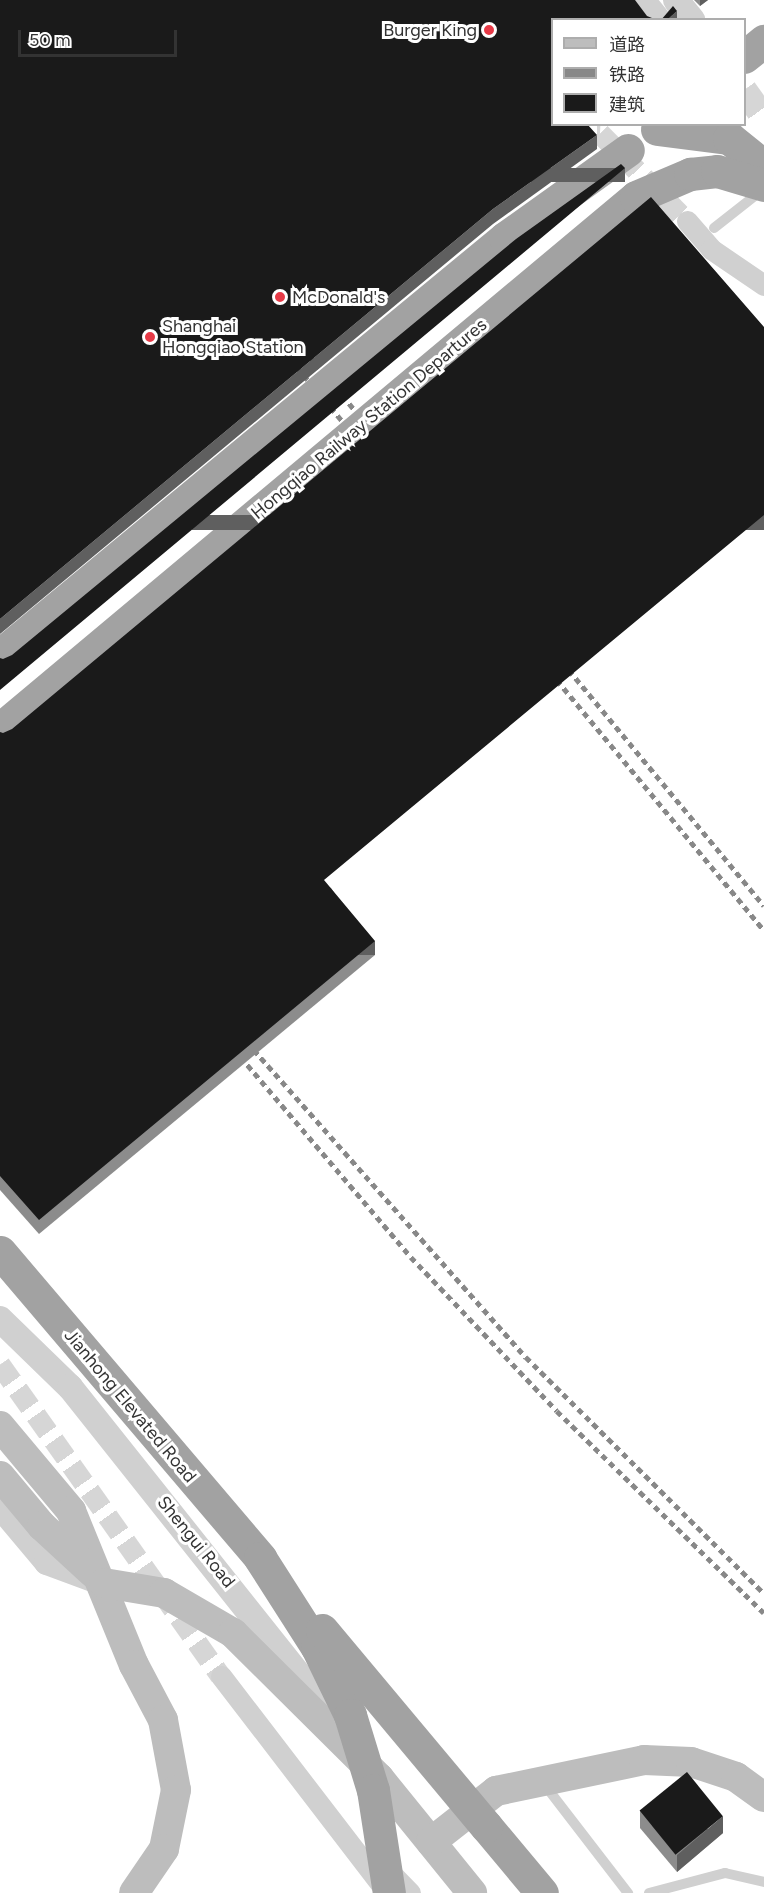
<!DOCTYPE html>
<html>
<head>
<meta charset="utf-8">
<style>
  body { margin:0 }
  #map { position:relative; width:764px; height:1893px; overflow:hidden; background:#fff; font-family:Figtree,"Noto Sans SC",sans-serif }
  div>[style] { position:absolute }
  .minor-tunnel>* { height:21px; margin-top:-10.5px; transform-origin:0; background:repeating-linear-gradient(90deg,#d6d6d6 0 21px,transparent 0 31px) }
  .tertiary-tunnel>* { height:26px; margin-top:-13px; transform-origin:0; background:repeating-linear-gradient(90deg,#d6d6d6 0 26px,transparent 0 39px) }
  .service>* { height:10px; margin:-5px; padding:0 5px; transform-origin:5px; border-radius:5px; background:#d0d0d0 }
  .minor>* { height:21px; margin:-10.5px; padding:0 10.5px; transform-origin:10.5px; border-radius:10.5px; background:#d0d0d0 }
  .tertiary>* { height:26px; margin:-13px; padding:0 13px; transform-origin:13px; border-radius:13px; background:#d0d0d0 }
  .secondary>* { height:30px; margin:-15px; padding:0 15px; transform-origin:15px; border-radius:15px; background:#bdbdbd }
  .trunk>* { height:33px; margin:-16.5px; padding:0 16.5px; transform-origin:16.5px; border-radius:16.5px; background:#a2a2a2 }
  .rail>* { height:4.5px; margin-top:-2.25px; transform-origin:0; background:repeating-linear-gradient(90deg,#888 0 6px,transparent 0 10.5px) }
  .trunk-bridge>* { height:33px; margin:-16.5px; padding:0 16.5px; transform-origin:16.5px; border-radius:16.5px; background:#a2a2a2 }
  .wall>* { inset:0; background:#8c8c8c }
  .shaded-wall>* { inset:0; background:#5f5f5f; transform-origin:0 0 }
  .building>* { inset:0; background:#1a1a1a; transform-origin:0 0 }
  .dots>* { width:16px; height:16px; translate:-50% -50%; box-sizing:border-box; border:3px solid #fff; border-radius:50% }
  span { translate:-50% -50%; white-space:nowrap; text-align:center; line-height:1.15; -webkit-text-stroke:6px #fff; paint-order:stroke }
  .poi-label { font-size:18px; color:#333 }
  .right { translate:-100% -50%; text-align:right }
  .left { translate:0 -50%; text-align:left }
  .street-label { font-size:18px; color:#333 }
  .legend { position:absolute; left:551px; top:18px; width:195px; height:108px; box-sizing:border-box; background:#fff; border:2px solid #adadad; margin:0; padding:8px 10px; list-style:none; font-size:18px; color:#333 }
  .legend li { display:flex; align-items:center; gap:12px; height:30px }
  .legend b { width:30px; border:2px solid #adadad }
  .scale { position:absolute; left:18px; top:30px; width:159px; height:27px; box-sizing:border-box; border:3px solid #333; border-top:0; padding-left:8px; font-size:18px; line-height:21px; white-space:nowrap; color:#333; -webkit-text-stroke:4px #fff; paint-order:stroke }
</style>
</head>
<body>
<div id="map">
  <div class="minor-tunnel">
    <div style="left:566px;top:131px;width:34px;rotate:3deg"></div>
    <div style="left:600px;top:133px;width:124px;rotate:45.3deg"></div>
    <div style="left:0;top:1364px;width:382px;rotate:54.7deg"></div>
  </div>
  <div class="tertiary-tunnel">
    <div style="left:744px;top:90px;width:34px;rotate:54deg"></div>
  </div>
  <div class="service">
    <div style="left:714px;top:228px;width:60px;rotate:-38.2deg"></div>
    <div style="left:544px;top:1784px;width:138px;rotate:52.4deg"></div>
    <div style="left:649px;top:1893px;width:79px;rotate:-14.7deg"></div>
    <div style="left:725px;top:1873px;width:40px;rotate:13deg"></div>
  </div>
  <div class="minor">
    <div style="left:687px;top:221px;width:37px;rotate:49deg"></div>
    <div style="left:711px;top:249px;width:64px;rotate:34.2deg"></div>
    <div style="left:221px;top:1676px;width:270px;rotate:52.5deg"></div>
    <div style="left:385px;top:1867px;width:36px;rotate:46deg"></div>
  </div>
  <div class="tertiary">
    <div style="left:642px;top:0;width:26px;rotate:51deg"></div>
    <div style="left:676px;top:0;width:26px;rotate:51deg"></div>
    <div style="left:0;top:1319px;width:98px;rotate:44.2deg"></div>
    <div style="left:70px;top:1387px;width:432px;rotate:51.5deg"></div>
    <div style="left:0;top:1506px;width:73px;rotate:50deg"></div>
    <div style="left:47px;top:1562px;width:54px;rotate:20.4deg"></div>
  </div>
  <div class="secondary">
    <div style="left:0;top:1426px;width:111px;rotate:50.1deg"></div>
    <div style="left:71px;top:1511px;width:166px;rotate:67.8deg"></div>
    <div style="left:134px;top:1665px;width:62px;rotate:62.2deg"></div>
    <div style="left:163px;top:1720px;width:71px;rotate:79.5deg"></div>
    <div style="left:176px;top:1790px;width:60px;rotate:101.5deg"></div>
    <div style="left:164px;top:1849px;width:53px;rotate:124.3deg"></div>
    <div style="left:0;top:1476px;width:65px;rotate:50deg"></div>
    <div style="left:42px;top:1526px;width:69px;rotate:42.7deg"></div>
    <div style="left:104px;top:1583px;width:61px;rotate:9.5deg"></div>
    <div style="left:164px;top:1593px;width:80px;rotate:30.1deg"></div>
    <div style="left:233px;top:1633px;width:206px;rotate:44.8deg"></div>
    <div style="left:379px;top:1778px;width:148px;rotate:51deg"></div>
    <div style="left:431px;top:1842px;width:83px;rotate:-38.1deg"></div>
    <div style="left:496px;top:1791px;width:151px;rotate:-11.8deg"></div>
    <div style="left:644px;top:1760px;width:47px;rotate:2.4deg"></div>
    <div style="left:691px;top:1762px;width:47px;rotate:18.4deg"></div>
    <div style="left:736px;top:1777px;width:34px;rotate:36deg"></div>
  </div>
  <div class="trunk">
    <div style="left:744px;top:57px;width:26px;rotate:-39deg"></div>
    <div style="left:657px;top:129px;width:73px;rotate:7.1deg"></div>
    <div style="left:729px;top:138px;width:45px;rotate:38.7deg"></div>
    <div style="left:0;top:1252px;width:402px;rotate:49.6deg"></div>
    <div style="left:486px;top:1826px;width:87px;rotate:50.1deg"></div>
  </div>
  <div class="rail">
    <div style="left:309px;top:355px;width:114px;rotate:50.3deg"></div>
    <div style="left:297px;top:367px;width:114px;rotate:50deg"></div>
    <div style="left:569px;top:670px;width:306px;rotate:50.4deg"></div>
    <div style="left:557px;top:680px;width:325px;rotate:50.4deg"></div>
    <div style="left:247px;top:1042px;width:421px;rotate:48.5deg"></div>
    <div style="left:526px;top:1357px;width:335px;rotate:44.8deg"></div>
    <div style="left:234px;top:1049px;width:273px;rotate:49.6deg"></div>
    <div style="left:411px;top:1257px;width:212px;rotate:46.5deg"></div>
    <div style="left:557px;top:1411px;width:289px;rotate:44.3deg"></div>
  </div>
  <div class="trunk-bridge">
    <div style="left:0;top:655px;width:655px;rotate:-39.55deg"></div>
    <div style="left:505px;top:238px;width:151px;rotate:-35.6deg"></div>
    <div style="left:0;top:729px;width:829px;rotate:-39.91deg"></div>
    <div style="left:636px;top:197px;width:59px;rotate:-23.1deg"></div>
    <div style="left:690px;top:174px;width:27px;rotate:-6deg"></div>
    <div style="left:717px;top:171px;width:49px;rotate:16.6deg"></div>
    <div style="left:260px;top:1558px;width:106px;rotate:57.4deg"></div>
    <div style="left:317px;top:1647px;width:76px;rotate:64.1deg"></div>
    <div style="left:350px;top:1715px;width:78px;rotate:73deg"></div>
    <div style="left:373px;top:1790px;width:104px;rotate:81.2deg"></div>
    <div style="left:322px;top:1630px;width:256px;rotate:50.1deg"></div>
  </div>
  <div class="wall">
    <div style="clip-path:polygon(694px 0,708px 0,700px 6px)"></div>
    <div style="clip-path:polygon(0 732px,331px 888px,375px 955px,39px 1234px,0 1190px)"></div>
    <div style="clip-path:polygon(640px 1811px,723px 1833px,677px 1872px,640px 1828px)"></div>
  </div>
  <div class="shaded-wall">
    <div style="clip-path:polygon(700px 0,708px 0,700px 6px)"></div>
    <div style="clip-path:polygon(677px 11px,677px 20px,667px 20px)"></div>
    <div style="clip-path:polygon(597px 135px,597px 149px,493px 224px,0 634px,0 619px,493px 209px)"></div>
    <div style="left:625px;top:168px;width:14px;height:814px;rotate:90deg"></div>
    <div style="left:764px;top:515px;width:15px;height:572px;rotate:90deg"></div>
    <div style="left:375px;top:941px;width:14px;height:437px;rotate:90deg"></div>
    <div style="clip-path:polygon(723px 1816px,723px 1833px,677px 1872px,677px 1855px)"></div>
  </div>
  <div class="building">
    <div style="clip-path:polygon(0 0,635px 0,647px 16px,657px 20px,552px 20px,552px 124px,587px 124px,597px 135px,493px 209px,0 619px)"></div>
    <div style="clip-path:polygon(673px 6px,677px 11px,667px 20px,661px 20px)"></div>
    <div style="clip-path:polygon(621px 164px,625px 168px,0 690px,0 658px,3px 659px,12px 655px,516px 239px)"></div>
    <div style="clip-path:polygon(651px 197px,764px 327px,764px 515px,324px 880px,375px 941px,39px 1220px,0 1176px,0 732px,3px 733px,12px 729px)"></div>
    <div style="left:687px;top:1772px;width:57px;height:61px;rotate:51deg"></div>
  </div>
  <div class="dots">
    <div style="left:489px;top:30px;background:#e63946"></div>
    <div style="left:280px;top:297px;background:#e63946"></div>
    <div style="left:150px;top:337px;background:#e63946"></div>
  </div>
  <div class="poi-label">
    <span class="right" style="left:477px;top:30px">Burger King</span>
    <span class="left" style="left:292px;top:297px">McDonald's</span>
    <span class="left" style="left:162px;top:337px">Shanghai<br>Hongqiao Station</span>
  </div>
  <div class="street-label">
    <span style="left:369px;top:419px;rotate:-40deg">Hongqiao Railway Station Departures</span>
    <span style="left:130px;top:1406px;rotate:50deg">Jianhong Elevated Road</span>
    <span style="left:196px;top:1542px;rotate:51deg">Shengui Road</span>
  </div>
  <ul class="legend">
  <li><b style="height:8px;background:#bdbdbd"></b>道路</li>
  <li><b style="height:8px;background:#888"></b>铁路</li>
  <li><b style="height:16px;background:#1a1a1a"></b>建筑</li>
  </ul>
  <div class="scale">50 m</div>
</div>
</body>
</html>
